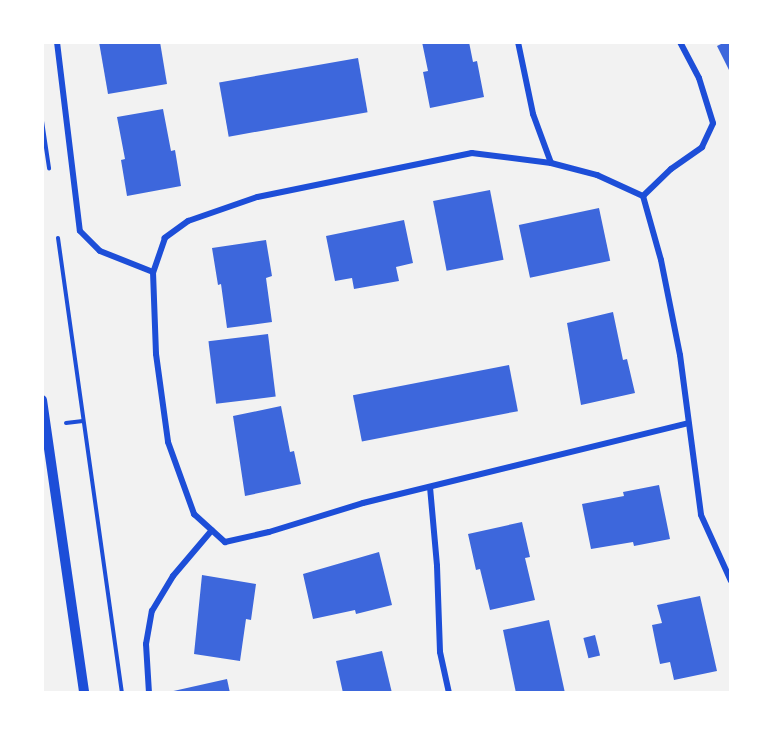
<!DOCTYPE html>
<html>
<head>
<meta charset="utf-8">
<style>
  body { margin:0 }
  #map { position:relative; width:773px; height:735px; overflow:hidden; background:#f2f2f2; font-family:Helvetica,sans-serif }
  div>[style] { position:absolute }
  .building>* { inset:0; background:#3d67dc; transform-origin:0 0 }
  .path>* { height:4px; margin:-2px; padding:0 2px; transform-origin:2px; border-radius:2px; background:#1d4ed8 }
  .minor>* { height:6px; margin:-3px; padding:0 3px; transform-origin:3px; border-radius:3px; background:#1d4ed8 }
  .tertiary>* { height:10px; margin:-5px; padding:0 5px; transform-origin:5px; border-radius:5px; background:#1d4ed8 }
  span { translate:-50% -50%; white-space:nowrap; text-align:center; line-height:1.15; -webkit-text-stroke:4.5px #fff; paint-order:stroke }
  .frame { position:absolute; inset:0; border:44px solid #fff; pointer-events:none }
</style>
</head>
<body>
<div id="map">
  <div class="building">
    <div style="clip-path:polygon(99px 42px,160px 42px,167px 84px,108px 94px)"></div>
    <div style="clip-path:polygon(422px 42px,469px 42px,473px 62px,477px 61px,484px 97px,430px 108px,423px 72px,428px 71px)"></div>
    <div style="clip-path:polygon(725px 42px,731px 42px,731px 74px,717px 46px)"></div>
    <div style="left:358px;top:58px;width:55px;height:141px;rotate:80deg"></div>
    <div style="clip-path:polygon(163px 109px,171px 151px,175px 150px,181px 186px,127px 196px,121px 160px,125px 159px,117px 117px)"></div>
    <div style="left:490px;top:190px;width:71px;height:58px;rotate:79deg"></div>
    <div style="left:599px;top:208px;width:54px;height:82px;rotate:78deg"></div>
    <div style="clip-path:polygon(404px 220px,413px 263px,396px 267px,399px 281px,354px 289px,352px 278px,335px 281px,326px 236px)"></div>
    <div style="clip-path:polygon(266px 240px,272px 276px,266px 278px,272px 322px,227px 328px,221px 284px,218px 285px,212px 248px)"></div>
    <div style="clip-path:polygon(613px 312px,623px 360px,627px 359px,635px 393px,581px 405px,567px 323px)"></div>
    <div style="left:268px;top:334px;width:63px;height:60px;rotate:83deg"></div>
    <div style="left:509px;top:365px;width:47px;height:159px;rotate:79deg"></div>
    <div style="clip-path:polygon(281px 406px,290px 452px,294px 451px,301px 484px,245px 496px,233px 416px)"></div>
    <div style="clip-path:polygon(659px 485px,670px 539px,634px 546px,633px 542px,591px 549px,582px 504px,624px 496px,623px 492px)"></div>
    <div style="clip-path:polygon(522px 522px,530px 557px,525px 558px,535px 600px,490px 610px,480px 569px,476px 570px,468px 534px)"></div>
    <div style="clip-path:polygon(379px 552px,392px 605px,356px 614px,355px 610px,313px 619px,303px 574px)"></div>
    <div style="clip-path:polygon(202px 575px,256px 584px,251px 620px,246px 619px,240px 661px,194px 654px)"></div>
    <div style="clip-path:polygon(700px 596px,717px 671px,674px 680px,670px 662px,660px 664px,656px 645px,652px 625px,662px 623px,657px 605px)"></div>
    <div style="clip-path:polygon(549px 620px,565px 693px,516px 693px,503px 630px)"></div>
    <div style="left:595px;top:635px;width:21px;height:12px;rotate:76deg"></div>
    <div style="clip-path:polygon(382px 651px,392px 693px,343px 693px,336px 661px)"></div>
    <div style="clip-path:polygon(227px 679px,230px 693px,169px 693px,169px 692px)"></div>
  </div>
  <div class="path">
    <div style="left:42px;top:121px;width:48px;rotate:81.5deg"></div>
    <div style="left:58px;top:238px;width:459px;rotate:82deg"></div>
    <div style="left:66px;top:423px;width:17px;rotate:-7deg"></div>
  </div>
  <div class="minor">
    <div style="left:57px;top:42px;width:190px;rotate:83.1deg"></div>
    <div style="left:80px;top:231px;width:28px;rotate:45deg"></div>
    <div style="left:100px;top:251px;width:57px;rotate:21.6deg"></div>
    <div style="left:518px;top:42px;width:74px;rotate:78.2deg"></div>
    <div style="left:533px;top:114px;width:52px;rotate:69.8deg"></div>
    <div style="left:551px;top:163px;width:48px;rotate:14.6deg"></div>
    <div style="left:597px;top:175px;width:51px;rotate:24.5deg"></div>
    <div style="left:643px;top:196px;width:66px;rotate:74.3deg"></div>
    <div style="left:661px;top:260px;width:97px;rotate:78.7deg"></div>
    <div style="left:680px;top:355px;width:161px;rotate:82.5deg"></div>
    <div style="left:701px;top:515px;width:72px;rotate:65.6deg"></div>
    <div style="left:551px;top:163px;width:80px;rotate:-172.8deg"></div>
    <div style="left:472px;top:153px;width:219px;rotate:168.4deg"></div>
    <div style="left:257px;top:197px;width:73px;rotate:160.8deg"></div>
    <div style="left:188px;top:221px;width:29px;rotate:144deg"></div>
    <div style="left:165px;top:238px;width:36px;rotate:109deg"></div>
    <div style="left:153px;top:272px;width:82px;rotate:87.9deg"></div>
    <div style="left:156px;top:354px;width:89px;rotate:82.2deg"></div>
    <div style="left:168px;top:442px;width:77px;rotate:70.1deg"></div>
    <div style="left:194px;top:514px;width:42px;rotate:42.1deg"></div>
    <div style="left:225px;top:542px;width:45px;rotate:-12.8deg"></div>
    <div style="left:269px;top:532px;width:98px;rotate:-17.1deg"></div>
    <div style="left:363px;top:503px;width:335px;rotate:-13.8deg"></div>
    <div style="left:643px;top:196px;width:39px;rotate:-44deg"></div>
    <div style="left:671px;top:169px;width:38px;rotate:-35deg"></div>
    <div style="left:702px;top:147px;width:26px;rotate:-65deg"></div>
    <div style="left:713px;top:123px;width:47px;rotate:-107.3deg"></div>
    <div style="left:699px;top:78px;width:41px;rotate:-117.8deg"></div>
    <div style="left:430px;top:487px;width:79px;rotate:84.9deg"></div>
    <div style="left:437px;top:566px;width:86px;rotate:88deg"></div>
    <div style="left:440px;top:652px;width:42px;rotate:77.6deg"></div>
    <div style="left:149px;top:693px;width:49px;rotate:-93.5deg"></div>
    <div style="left:146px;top:644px;width:34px;rotate:-80deg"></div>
    <div style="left:152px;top:611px;width:41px;rotate:-59deg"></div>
    <div style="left:173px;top:576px;width:60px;rotate:-49.7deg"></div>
  </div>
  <div class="tertiary">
    <div style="left:42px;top:400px;width:296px;rotate:81.8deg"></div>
  </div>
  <div class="frame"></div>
</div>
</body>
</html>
